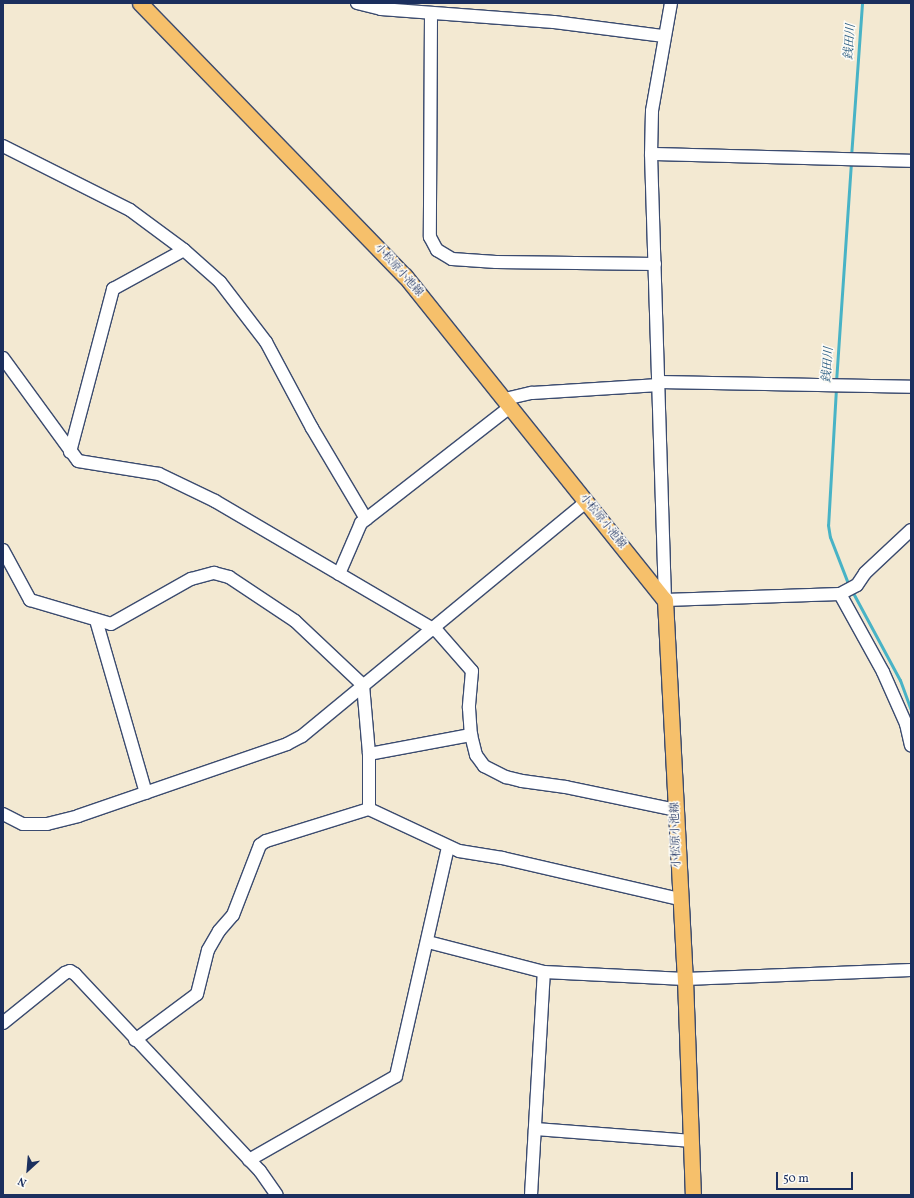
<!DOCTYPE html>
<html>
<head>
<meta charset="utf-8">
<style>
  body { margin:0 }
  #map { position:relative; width:914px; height:1198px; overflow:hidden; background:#f3e9d2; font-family:Vollkorn,"Noto Serif JP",serif }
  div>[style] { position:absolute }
  .stream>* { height:3px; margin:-1.5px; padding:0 1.5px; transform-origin:1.5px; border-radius:1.5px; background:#48b3c6 }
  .roads { filter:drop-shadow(1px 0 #3b4b6f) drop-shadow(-1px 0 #3b4b6f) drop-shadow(0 1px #3b4b6f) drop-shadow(0 -1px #3b4b6f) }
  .minor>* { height:12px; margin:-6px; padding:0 6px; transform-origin:6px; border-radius:6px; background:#fff }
  .major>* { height:15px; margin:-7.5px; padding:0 7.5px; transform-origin:7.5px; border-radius:7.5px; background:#f6c06b }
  span { translate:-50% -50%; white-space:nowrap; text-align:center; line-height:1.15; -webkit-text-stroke:3px #fdfcf7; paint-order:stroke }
  .street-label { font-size:11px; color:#1b2f5e }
  .water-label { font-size:12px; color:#2b5d82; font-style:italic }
  .frame { position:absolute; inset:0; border:4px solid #1b2f5e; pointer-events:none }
  .north { position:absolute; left:8px; top:1150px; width:40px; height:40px; -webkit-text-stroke:3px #fdfcf7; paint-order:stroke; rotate:206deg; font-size:11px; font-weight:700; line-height:16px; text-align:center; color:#1b2f5e }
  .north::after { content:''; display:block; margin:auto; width:14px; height:18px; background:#1b2f5e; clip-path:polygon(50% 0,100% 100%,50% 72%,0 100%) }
  .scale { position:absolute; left:776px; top:1172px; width:77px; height:18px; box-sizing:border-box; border:2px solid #1b2f5e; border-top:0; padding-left:5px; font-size:12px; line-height:14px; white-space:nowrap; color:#1b2f5e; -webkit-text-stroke:3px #fdfcf7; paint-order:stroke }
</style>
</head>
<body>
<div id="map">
  <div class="stream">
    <div style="left:851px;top:157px;width:154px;rotate:-85.9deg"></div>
    <div style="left:836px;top:382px;width:221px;rotate:-86.1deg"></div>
    <div style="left:836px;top:388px;width:137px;rotate:93.3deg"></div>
    <div style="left:828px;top:525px;width:12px;rotate:81deg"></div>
    <div style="left:830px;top:537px;width:53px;rotate:68.8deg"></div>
    <div style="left:852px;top:591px;width:101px;rotate:61.7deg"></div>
    <div style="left:900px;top:680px;width:32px;rotate:70deg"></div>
  </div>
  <div class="roads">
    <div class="minor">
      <div style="left:357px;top:3px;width:25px;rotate:14deg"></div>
      <div style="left:381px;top:9px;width:173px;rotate:4.3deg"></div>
      <div style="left:554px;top:22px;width:111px;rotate:7.3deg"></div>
      <div style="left:671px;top:3px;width:110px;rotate:100deg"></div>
      <div style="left:652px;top:111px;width:43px;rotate:91.3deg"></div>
      <div style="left:651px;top:154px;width:446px;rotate:88.2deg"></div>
      <div style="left:665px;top:600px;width:175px;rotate:-2deg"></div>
      <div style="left:840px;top:594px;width:19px;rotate:-28deg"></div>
      <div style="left:857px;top:585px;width:14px;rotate:-56deg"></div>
      <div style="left:865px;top:573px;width:63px;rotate:-43.1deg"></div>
      <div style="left:431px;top:14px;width:223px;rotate:90.3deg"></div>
      <div style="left:430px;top:237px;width:15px;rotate:62deg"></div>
      <div style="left:437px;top:250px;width:17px;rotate:31deg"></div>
      <div style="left:452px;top:259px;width:44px;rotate:3.9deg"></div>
      <div style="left:496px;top:262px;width:159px;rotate:0.7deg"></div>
      <div style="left:3px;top:146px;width:142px;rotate:26.7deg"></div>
      <div style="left:130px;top:210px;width:67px;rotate:36.5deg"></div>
      <div style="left:184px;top:250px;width:48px;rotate:41.6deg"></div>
      <div style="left:220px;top:282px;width:76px;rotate:52.5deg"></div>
      <div style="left:266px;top:342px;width:98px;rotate:61.9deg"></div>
      <div style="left:312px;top:428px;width:106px;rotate:59.3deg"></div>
      <div style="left:651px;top:154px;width:260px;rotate:1.5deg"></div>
      <div style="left:3px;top:358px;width:127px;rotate:53.9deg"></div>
      <div style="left:78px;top:461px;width:82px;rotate:9.1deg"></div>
      <div style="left:159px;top:474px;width:62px;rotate:25.7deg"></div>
      <div style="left:215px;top:501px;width:257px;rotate:30.4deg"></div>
      <div style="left:437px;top:631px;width:53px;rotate:48.8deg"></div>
      <div style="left:472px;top:671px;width:37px;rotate:95deg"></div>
      <div style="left:469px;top:708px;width:27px;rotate:86deg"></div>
      <div style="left:471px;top:735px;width:21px;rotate:76deg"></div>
      <div style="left:476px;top:755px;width:14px;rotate:54deg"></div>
      <div style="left:484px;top:766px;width:25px;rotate:27deg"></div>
      <div style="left:506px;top:777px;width:16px;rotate:14deg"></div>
      <div style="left:522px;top:781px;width:44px;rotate:7.8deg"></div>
      <div style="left:566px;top:787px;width:112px;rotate:11.8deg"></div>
      <div style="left:659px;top:382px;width:252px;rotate:1.1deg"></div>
      <div style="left:505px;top:399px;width:28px;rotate:-13deg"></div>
      <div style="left:532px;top:393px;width:127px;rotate:-3.6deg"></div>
      <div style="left:70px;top:452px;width:169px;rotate:-75.2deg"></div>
      <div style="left:113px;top:289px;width:81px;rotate:-28.8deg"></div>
      <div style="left:3px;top:550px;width:57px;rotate:61.6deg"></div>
      <div style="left:30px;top:600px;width:84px;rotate:16.5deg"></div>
      <div style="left:111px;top:624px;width:92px;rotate:-29.4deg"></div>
      <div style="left:191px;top:579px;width:24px;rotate:-15deg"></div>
      <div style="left:214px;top:573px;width:16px;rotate:15deg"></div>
      <div style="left:229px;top:577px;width:79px;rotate:33.7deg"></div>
      <div style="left:295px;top:621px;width:93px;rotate:43.3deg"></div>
      <div style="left:363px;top:685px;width:69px;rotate:85deg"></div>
      <div style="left:369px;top:754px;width:55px;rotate:90deg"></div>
      <div style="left:339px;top:574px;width:56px;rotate:-66.7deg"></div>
      <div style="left:361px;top:523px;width:189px;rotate:-37.9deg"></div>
      <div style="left:840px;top:594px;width:89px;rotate:61.1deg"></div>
      <div style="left:883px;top:672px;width:57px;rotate:66.1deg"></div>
      <div style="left:906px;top:724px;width:22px;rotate:77deg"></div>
      <div style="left:96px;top:620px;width:180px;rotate:73.9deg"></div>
      <div style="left:369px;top:754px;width:104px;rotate:-10.6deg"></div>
      <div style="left:3px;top:814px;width:22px;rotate:27deg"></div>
      <div style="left:23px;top:824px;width:24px"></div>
      <div style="left:47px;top:824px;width:32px;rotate:-14deg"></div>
      <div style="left:78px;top:816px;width:221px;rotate:-19deg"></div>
      <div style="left:287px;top:744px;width:17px;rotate:-28deg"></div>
      <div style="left:302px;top:736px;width:368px;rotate:-39.5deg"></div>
      <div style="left:428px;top:942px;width:120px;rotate:14.5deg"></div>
      <div style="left:544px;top:972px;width:141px;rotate:2.8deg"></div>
      <div style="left:685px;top:979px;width:226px;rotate:-2.3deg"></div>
      <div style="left:3px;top:1023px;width:80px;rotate:-38.9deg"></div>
      <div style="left:65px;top:973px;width:5px;rotate:-22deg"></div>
      <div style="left:70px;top:971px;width:6px;rotate:31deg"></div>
      <div style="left:75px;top:974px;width:270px;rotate:46.8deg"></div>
      <div style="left:260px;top:1171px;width:29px;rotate:55deg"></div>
      <div style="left:135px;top:1040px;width:77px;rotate:-36.6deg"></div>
      <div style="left:197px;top:994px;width:45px;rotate:-76deg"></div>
      <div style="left:208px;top:950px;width:22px;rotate:-60deg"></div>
      <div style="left:219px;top:931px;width:21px;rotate:-49deg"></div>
      <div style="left:233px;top:915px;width:75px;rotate:-68.9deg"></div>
      <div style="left:260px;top:845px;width:7px;rotate:-34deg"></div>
      <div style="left:266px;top:841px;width:108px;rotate:-17.3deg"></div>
      <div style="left:369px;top:809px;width:99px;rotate:25deg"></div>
      <div style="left:459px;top:851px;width:44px;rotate:9.2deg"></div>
      <div style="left:502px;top:858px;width:182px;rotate:13deg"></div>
      <div style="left:535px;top:1129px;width:155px;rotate:4.4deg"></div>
      <div style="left:249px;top:1160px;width:169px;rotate:-29.7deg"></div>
      <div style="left:396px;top:1076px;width:235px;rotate:-77.2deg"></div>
      <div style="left:531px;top:1195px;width:223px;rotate:-86.7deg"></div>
    </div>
    <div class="major">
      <div style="left:140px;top:3px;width:380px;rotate:45.9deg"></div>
      <div style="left:405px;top:276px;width:415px;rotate:51.3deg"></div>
      <div style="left:665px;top:600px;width:380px;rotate:87deg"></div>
      <div style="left:685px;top:979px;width:216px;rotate:87.9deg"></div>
    </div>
  </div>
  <div class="street-label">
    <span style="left:398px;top:271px;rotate:48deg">小松原小池線</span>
    <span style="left:602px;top:522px;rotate:51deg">小松原小池線</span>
    <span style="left:677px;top:835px;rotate:-92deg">小松原小池線</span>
  </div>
  <div class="water-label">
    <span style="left:851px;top:42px;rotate:-86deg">銭田川</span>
    <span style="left:829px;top:365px;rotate:-86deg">銭田川</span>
  </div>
  <div class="frame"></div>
  <div class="north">N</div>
  <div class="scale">50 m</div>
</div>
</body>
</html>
